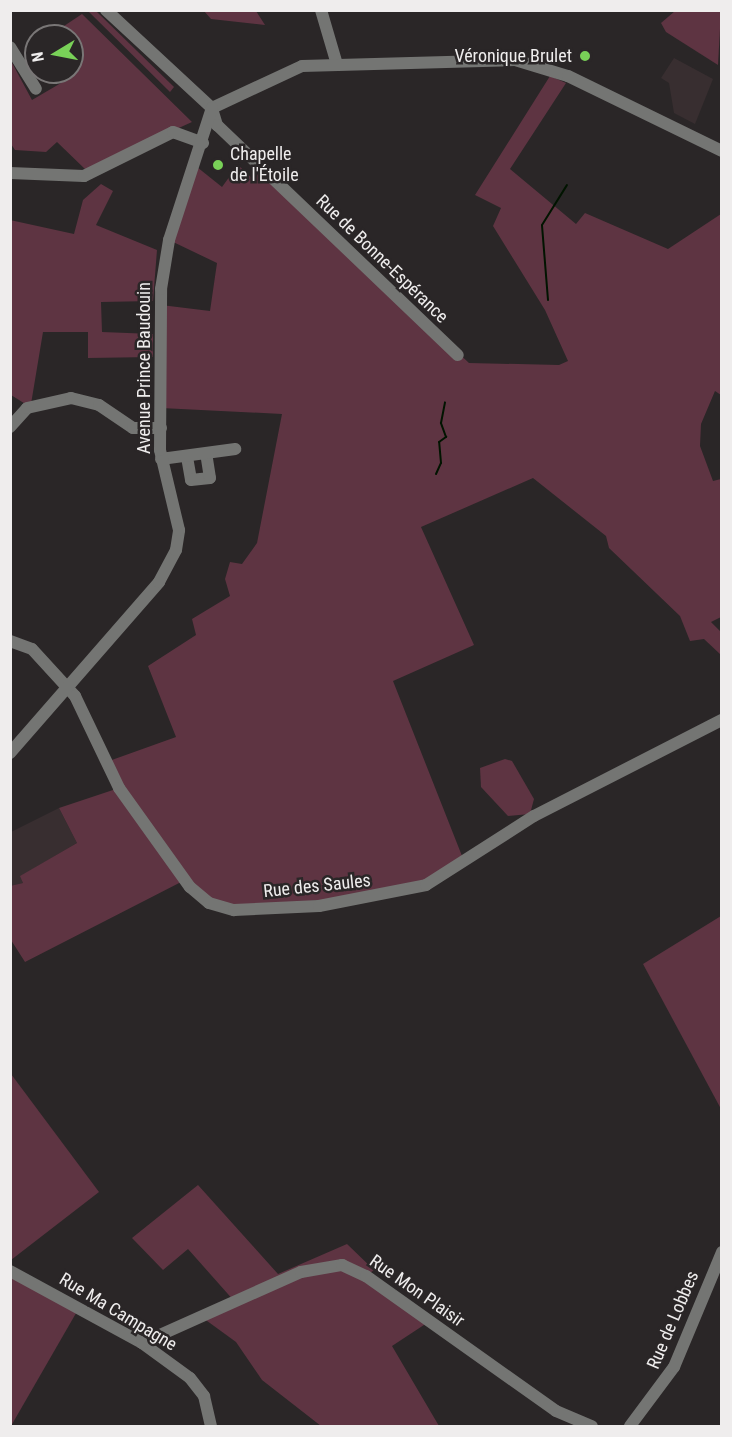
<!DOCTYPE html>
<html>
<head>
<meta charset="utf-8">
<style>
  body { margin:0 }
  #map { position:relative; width:732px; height:1437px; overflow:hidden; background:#2a2627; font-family:"Roboto Condensed",sans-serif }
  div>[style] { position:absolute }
  .built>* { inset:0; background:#382e30 }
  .green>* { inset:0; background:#5e3442 }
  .stream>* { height:2px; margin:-1px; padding:0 1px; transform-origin:1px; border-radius:1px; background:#011400 }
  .minor>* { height:12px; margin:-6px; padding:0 6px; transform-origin:6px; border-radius:6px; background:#747573 }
  .dots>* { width:16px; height:16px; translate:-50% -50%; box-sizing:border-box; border:3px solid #2a2627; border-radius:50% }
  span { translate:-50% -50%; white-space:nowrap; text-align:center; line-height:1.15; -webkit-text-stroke:5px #2a2627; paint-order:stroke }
  .poi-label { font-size:18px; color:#efeded }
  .right { translate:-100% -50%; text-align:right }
  .left { translate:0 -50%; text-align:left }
  .street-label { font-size:18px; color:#efeded }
  .frame { position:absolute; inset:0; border:12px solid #efeded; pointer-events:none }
  .north { position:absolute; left:24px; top:24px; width:60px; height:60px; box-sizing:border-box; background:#2a2627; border:2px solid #797676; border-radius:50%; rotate:260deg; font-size:16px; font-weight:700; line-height:24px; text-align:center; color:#efeded }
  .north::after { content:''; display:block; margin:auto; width:21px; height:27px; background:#79d158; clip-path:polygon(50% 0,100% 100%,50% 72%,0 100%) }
</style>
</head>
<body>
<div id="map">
  <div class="built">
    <div style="clip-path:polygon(674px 58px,713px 79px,695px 124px,674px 113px,669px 83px,661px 78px)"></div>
    <div style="clip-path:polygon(59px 808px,77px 843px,21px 876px,23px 883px,11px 886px,11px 832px)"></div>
  </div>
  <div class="green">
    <div style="clip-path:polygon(88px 11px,96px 11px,174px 87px,170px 92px)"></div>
    <div style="clip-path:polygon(204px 11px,256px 11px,265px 25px,211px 19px)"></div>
    <div style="clip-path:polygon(675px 11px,721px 11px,718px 65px,666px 32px,661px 23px)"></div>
    <div style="clip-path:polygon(82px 14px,192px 122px,86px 170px,57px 142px,46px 152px,15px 150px,11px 144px,11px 61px,32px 100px,61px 83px,55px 72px,72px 72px,72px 36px,49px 36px)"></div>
    <div style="clip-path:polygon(550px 76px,566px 83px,510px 169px,576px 224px,585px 213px,668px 249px,721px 214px,721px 395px,715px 391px,701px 424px,700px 446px,713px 481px,721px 479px,721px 617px,711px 622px,721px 632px,721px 655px,704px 639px,690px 641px,680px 616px,609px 548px,606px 536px,533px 478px,421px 527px,474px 645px,393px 681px,464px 861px,399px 895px,221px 907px,185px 880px,25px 962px,11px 940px,10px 886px,23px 883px,20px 876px,77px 843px,59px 808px,119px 788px,109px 761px,176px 737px,148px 666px,196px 635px,192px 619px,230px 596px,225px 579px,230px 562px,242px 564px,257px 543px,282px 414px,161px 408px,161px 305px,210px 311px,217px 263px,169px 240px,197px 167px,222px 187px,238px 165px,254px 180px,262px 168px,469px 363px,559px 365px,568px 361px,545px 310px,493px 226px,501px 208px,475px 195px)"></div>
    <div style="clip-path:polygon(101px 184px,113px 191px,96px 225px,157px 250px,153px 301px,101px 302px,102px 332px,153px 334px,153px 357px,88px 358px,88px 332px,43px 332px,31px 404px,27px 405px,11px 395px,10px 220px,74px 234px,83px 200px)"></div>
    <div style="clip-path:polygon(505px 759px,512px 761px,534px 799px,530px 814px,508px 816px,481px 787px,480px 768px)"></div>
    <div style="clip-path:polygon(721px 916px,721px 1109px,643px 964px)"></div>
    <div style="clip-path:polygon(11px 1074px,99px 1192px,11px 1260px)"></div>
    <div style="clip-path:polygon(198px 1185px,278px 1274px,347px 1244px,374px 1270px,366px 1276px,430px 1321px,392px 1346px,439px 1426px,321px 1426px,262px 1380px,236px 1342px,203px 1318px,235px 1302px,188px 1249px,163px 1270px,132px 1238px)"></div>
    <div style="clip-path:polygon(10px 1271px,79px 1308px,11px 1426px,10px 1426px)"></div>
  </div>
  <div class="stream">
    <div style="left:548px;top:300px;width:75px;rotate:-94.6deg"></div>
    <div style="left:542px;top:225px;width:47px;rotate:-58deg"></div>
    <div style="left:436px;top:474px;width:12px;rotate:-66deg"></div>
    <div style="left:441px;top:463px;width:21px;rotate:-95deg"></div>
    <div style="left:439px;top:442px;width:9px;rotate:-36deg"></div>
    <div style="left:446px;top:437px;width:15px;rotate:-110deg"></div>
    <div style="left:441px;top:423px;width:21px;rotate:-79deg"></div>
  </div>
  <div class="minor">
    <div style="left:106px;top:10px;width:144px;rotate:42.8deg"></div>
    <div style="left:321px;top:10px;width:53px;rotate:73.6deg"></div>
    <div style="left:10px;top:47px;width:49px;rotate:58.2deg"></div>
    <div style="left:212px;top:108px;width:99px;rotate:-25deg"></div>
    <div style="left:302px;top:66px;width:213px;rotate:-1.6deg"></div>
    <div style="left:515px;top:60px;width:55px;rotate:16.8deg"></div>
    <div style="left:568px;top:76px;width:171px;rotate:26deg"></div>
    <div style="left:213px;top:112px;width:14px;rotate:73deg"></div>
    <div style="left:217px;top:125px;width:333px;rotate:43.7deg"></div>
    <div style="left:10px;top:173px;width:74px;rotate:2.3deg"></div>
    <div style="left:84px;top:176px;width:99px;rotate:-26.3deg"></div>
    <div style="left:173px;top:132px;width:32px;rotate:20deg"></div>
    <div style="left:10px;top:427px;width:25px;rotate:-48deg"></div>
    <div style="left:27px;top:408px;width:45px;rotate:-12.8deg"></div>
    <div style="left:71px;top:398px;width:29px;rotate:14deg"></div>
    <div style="left:99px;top:405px;width:41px;rotate:34.1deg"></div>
    <div style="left:133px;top:428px;width:28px"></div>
    <div style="left:187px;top:457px;width:23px;rotate:80deg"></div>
    <div style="left:191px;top:480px;width:19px;rotate:-6deg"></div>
    <div style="left:210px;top:478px;width:24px;rotate:-99deg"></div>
    <div style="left:161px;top:459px;width:75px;rotate:-7.7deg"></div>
    <div style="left:10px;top:641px;width:23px;rotate:20deg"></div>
    <div style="left:32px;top:649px;width:64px;rotate:47.5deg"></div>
    <div style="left:75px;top:696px;width:102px;rotate:64.4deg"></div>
    <div style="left:119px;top:788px;width:122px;rotate:54.4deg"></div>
    <div style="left:190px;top:887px;width:25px;rotate:40deg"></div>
    <div style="left:209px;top:903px;width:26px;rotate:16deg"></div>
    <div style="left:234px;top:910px;width:85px;rotate:-2.7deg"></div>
    <div style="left:319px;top:906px;width:109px;rotate:-11.1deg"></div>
    <div style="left:426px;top:885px;width:128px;rotate:-32.6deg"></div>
    <div style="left:534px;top:816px;width:211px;rotate:-27.1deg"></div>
    <div style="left:10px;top:753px;width:227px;rotate:-48.9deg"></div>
    <div style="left:159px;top:582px;width:36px;rotate:-62deg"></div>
    <div style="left:176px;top:550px;width:20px;rotate:-81deg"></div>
    <div style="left:179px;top:530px;width:82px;rotate:-103.4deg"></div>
    <div style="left:160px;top:450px;width:161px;rotate:-89.6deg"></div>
    <div style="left:161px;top:289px;width:50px;rotate:-80.7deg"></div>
    <div style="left:169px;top:240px;width:139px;rotate:-72deg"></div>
    <div style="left:10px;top:1271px;width:150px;rotate:28.6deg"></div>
    <div style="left:142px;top:1343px;width:59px;rotate:36.1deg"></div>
    <div style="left:190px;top:1378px;width:23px;rotate:52deg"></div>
    <div style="left:204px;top:1396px;width:31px;rotate:77deg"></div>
    <div style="left:142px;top:1343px;width:174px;rotate:-24.1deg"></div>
    <div style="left:301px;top:1272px;width:42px;rotate:-9.7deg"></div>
    <div style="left:342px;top:1265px;width:26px;rotate:25deg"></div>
    <div style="left:366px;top:1276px;width:233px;rotate:35.4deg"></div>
    <div style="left:556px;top:1411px;width:39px;rotate:23deg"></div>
    <div style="left:630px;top:1426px;width:74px;rotate:-53.3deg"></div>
    <div style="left:674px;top:1367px;width:125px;rotate:-67.3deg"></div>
  </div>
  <div class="dots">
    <div style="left:585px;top:56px;background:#79d158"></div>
    <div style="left:218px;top:165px;background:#79d158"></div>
  </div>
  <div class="poi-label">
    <span class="right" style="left:572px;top:56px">Véronique Brulet</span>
    <span class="left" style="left:230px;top:165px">Chapelle<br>de l'Étoile</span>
  </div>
  <div class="street-label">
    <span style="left:382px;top:259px;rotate:44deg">Rue de Bonne-Espérance</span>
    <span style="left:144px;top:368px;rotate:-90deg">Avenue Prince Baudouin</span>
    <span style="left:317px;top:886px;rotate:-6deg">Rue des Saules</span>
    <span style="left:417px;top:1291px;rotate:35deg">Rue Mon Plaisir</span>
    <span style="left:118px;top:1312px;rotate:31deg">Rue Ma Campagne</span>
    <span style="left:673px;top:1320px;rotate:-67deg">Rue de Lobbes</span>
  </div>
  <div class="frame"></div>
  <div class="north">N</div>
</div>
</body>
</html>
